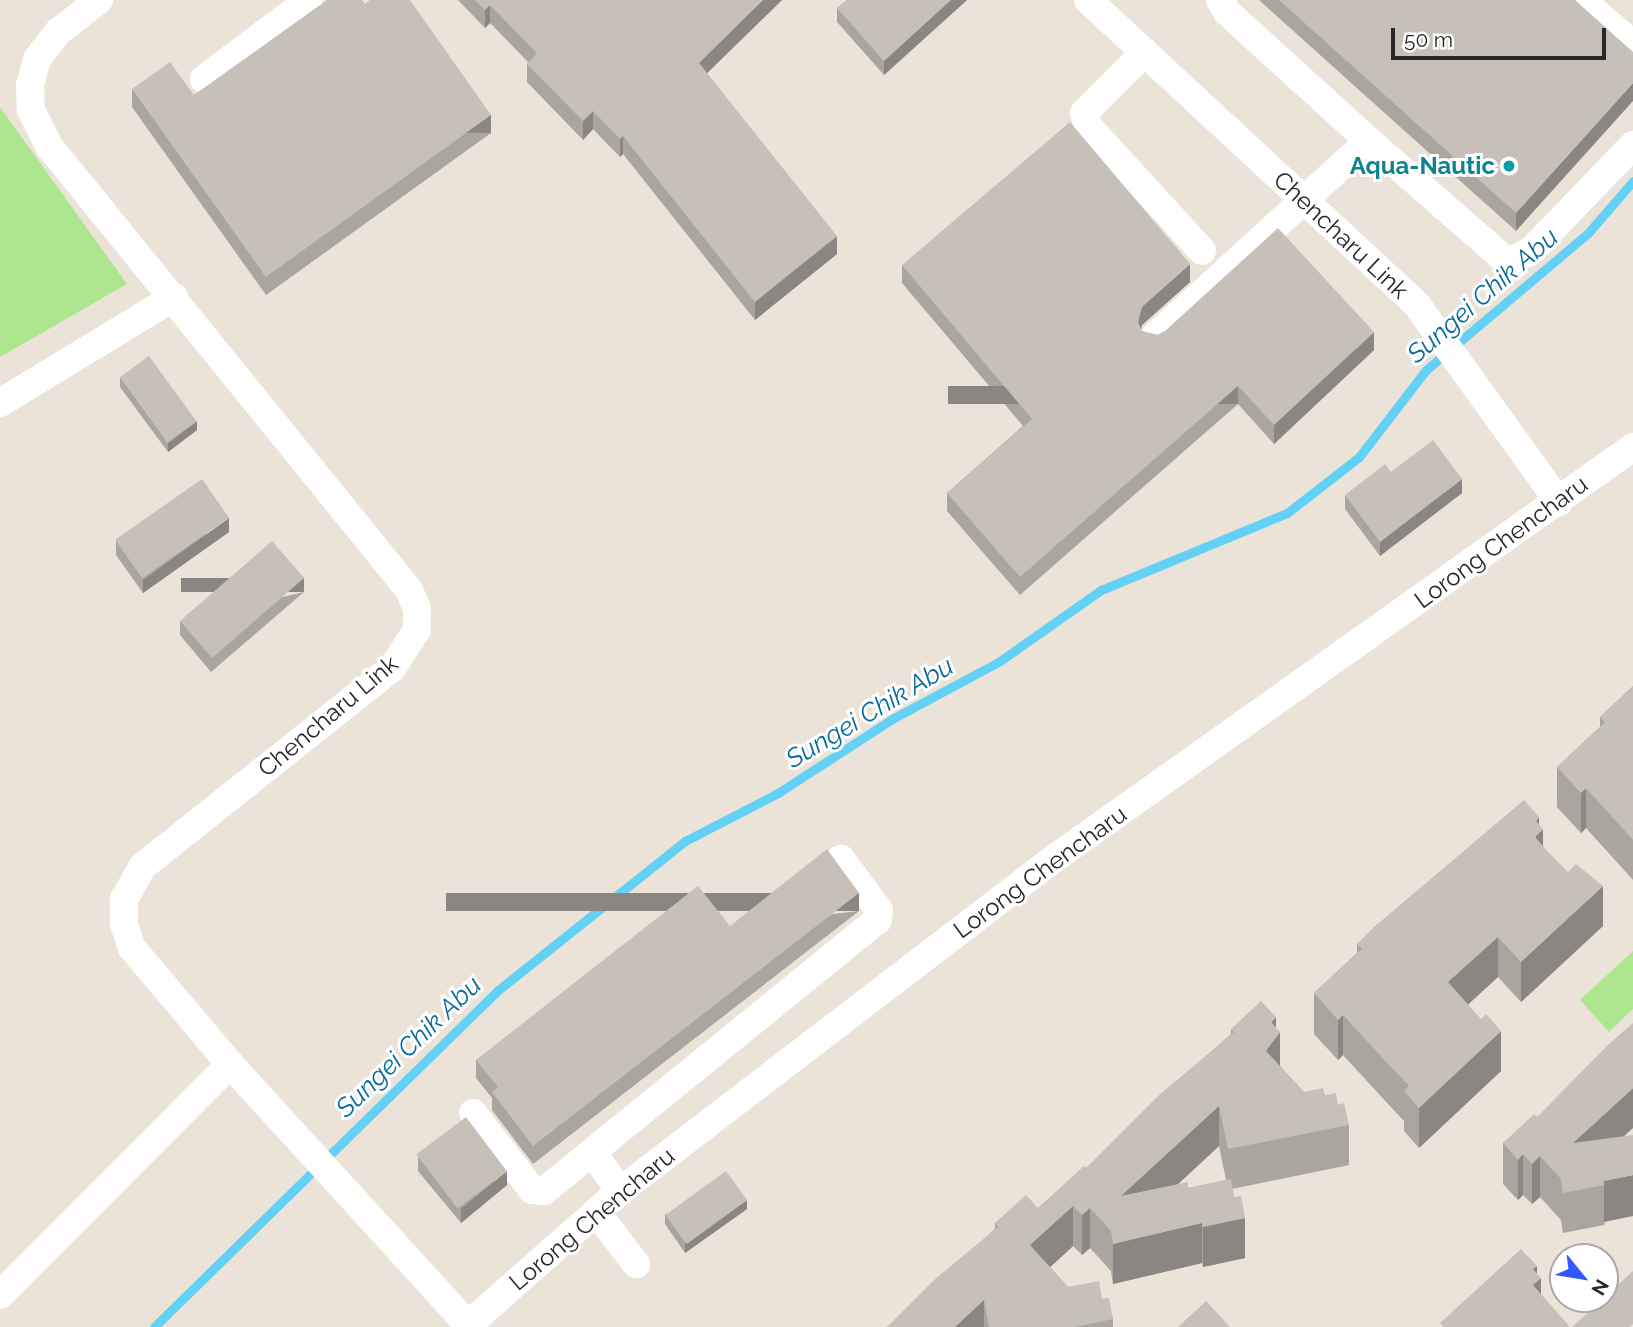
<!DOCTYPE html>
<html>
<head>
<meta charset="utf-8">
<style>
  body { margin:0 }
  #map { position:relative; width:1633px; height:1327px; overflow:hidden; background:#ebe3d8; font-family:Raleway,sans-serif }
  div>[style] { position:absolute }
  .green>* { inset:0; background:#aee690 }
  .stream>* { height:9px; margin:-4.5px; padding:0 4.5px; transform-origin:4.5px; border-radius:4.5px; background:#63d0f6 }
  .minor>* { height:28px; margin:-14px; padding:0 14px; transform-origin:14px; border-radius:14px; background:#fff }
  .wall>* { inset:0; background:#aaa59e }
  .shaded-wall>* { inset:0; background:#8b8681; transform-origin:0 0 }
  .building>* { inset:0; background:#c6c0b8; transform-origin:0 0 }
  .dots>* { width:19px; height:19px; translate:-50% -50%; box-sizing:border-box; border:4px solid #fff; border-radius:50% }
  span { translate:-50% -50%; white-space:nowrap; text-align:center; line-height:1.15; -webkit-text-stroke:6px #fff; paint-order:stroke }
  .culture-label { font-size:24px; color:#0d838f; font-weight:700 }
  .right { translate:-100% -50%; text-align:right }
  .street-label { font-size:24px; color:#282828 }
  .water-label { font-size:26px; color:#056b9e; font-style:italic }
  .north { position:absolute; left:1549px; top:1243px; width:70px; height:70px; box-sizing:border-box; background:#fff; border:2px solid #a9a9a9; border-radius:50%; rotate:120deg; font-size:19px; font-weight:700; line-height:28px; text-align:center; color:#282828 }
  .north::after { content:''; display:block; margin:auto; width:24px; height:32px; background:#3159ff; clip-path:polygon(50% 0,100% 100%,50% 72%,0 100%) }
  .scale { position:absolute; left:1391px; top:28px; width:215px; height:32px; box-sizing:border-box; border:4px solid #282828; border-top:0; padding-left:9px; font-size:21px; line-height:24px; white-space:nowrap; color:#282828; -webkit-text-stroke:5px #fff; paint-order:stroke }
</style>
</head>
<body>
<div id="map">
  <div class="green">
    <div style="clip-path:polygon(0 107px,127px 284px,0 357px)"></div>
    <div style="clip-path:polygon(1633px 951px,1633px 1009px,1609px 1032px,1580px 1000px)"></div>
  </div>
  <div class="stream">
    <div style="left:154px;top:1327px;width:480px;rotate:-44.4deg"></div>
    <div style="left:497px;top:991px;width:241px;rotate:-38.6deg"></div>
    <div style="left:685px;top:841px;width:105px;rotate:-27.3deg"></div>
    <div style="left:778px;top:793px;width:136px;rotate:-33deg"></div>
    <div style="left:892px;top:719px;width:123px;rotate:-28.2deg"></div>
    <div style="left:1000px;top:661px;width:123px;rotate:-35.1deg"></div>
    <div style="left:1101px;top:590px;width:201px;rotate:-22.5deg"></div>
    <div style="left:1287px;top:513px;width:91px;rotate:-37.9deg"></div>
    <div style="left:1359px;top:457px;width:110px;rotate:-52.4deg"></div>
    <div style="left:1426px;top:370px;width:212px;rotate:-40.2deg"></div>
    <div style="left:1588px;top:233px;width:69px;rotate:-49.1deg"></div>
  </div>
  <div class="minor">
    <div style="left:99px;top:0;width:52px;rotate:142deg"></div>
    <div style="left:58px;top:32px;width:34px;rotate:128deg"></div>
    <div style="left:37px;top:59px;width:27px;rotate:105deg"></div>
    <div style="left:30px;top:85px;width:25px;rotate:88deg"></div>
    <div style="left:31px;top:110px;width:40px;rotate:63.4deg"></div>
    <div style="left:49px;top:146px;width:572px;rotate:50.96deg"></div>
    <div style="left:409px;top:590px;width:21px;rotate:67deg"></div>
    <div style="left:417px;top:609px;width:21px;rotate:90deg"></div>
    <div style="left:417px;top:630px;width:45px;rotate:123.3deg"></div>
    <div style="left:392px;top:668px;width:320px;rotate:141.5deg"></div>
    <div style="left:142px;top:867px;width:37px;rotate:119deg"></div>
    <div style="left:124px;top:899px;width:25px;rotate:90deg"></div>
    <div style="left:124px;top:924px;width:25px;rotate:72deg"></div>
    <div style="left:132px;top:948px;width:152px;rotate:49.8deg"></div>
    <div style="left:230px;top:1064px;width:353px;rotate:47.6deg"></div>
    <div style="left:468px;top:1325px;width:203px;rotate:-41.4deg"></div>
    <div style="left:620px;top:1191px;width:539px;rotate:-37.46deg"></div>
    <div style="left:1048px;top:863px;width:718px;rotate:-35.42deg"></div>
    <div style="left:1088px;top:0;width:449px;rotate:42.8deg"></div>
    <div style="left:1417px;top:305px;width:243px;rotate:54.2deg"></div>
    <div style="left:1220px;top:0;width:14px;rotate:60deg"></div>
    <div style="left:1227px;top:12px;width:192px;rotate:42.3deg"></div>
    <div style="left:1369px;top:141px;width:178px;rotate:41.1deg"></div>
    <div style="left:1503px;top:258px;width:10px;rotate:11deg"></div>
    <div style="left:1513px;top:260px;width:21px;rotate:-28deg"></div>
    <div style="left:1532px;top:250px;width:146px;rotate:-46.1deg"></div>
    <div style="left:1582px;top:0;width:68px;rotate:41.4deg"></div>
    <div style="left:1145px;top:52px;width:86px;rotate:135deg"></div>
    <div style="left:1084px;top:113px;width:14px;rotate:73deg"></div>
    <div style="left:1088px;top:126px;width:169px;rotate:47.6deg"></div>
    <div style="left:204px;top:79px;width:131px;rotate:-37deg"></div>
    <div style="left:1154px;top:337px;width:291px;rotate:-42.4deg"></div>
    <div style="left:0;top:403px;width:204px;rotate:-31.3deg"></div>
    <div style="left:473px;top:1113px;width:97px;rotate:52.5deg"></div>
    <div style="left:532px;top:1190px;width:12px;rotate:5deg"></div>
    <div style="left:544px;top:1191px;width:430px;rotate:-39.1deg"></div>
    <div style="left:878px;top:920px;width:10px;rotate:-84deg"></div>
    <div style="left:879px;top:910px;width:64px;rotate:-126.7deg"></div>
    <div style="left:592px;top:1152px;width:48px;rotate:54.3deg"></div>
    <div style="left:596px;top:1212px;width:66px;rotate:52.4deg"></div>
    <div style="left:0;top:1295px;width:326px;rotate:-45.1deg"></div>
  </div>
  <div class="wall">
    <div style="clip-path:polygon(458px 0,782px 0,707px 73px,837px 254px,755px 320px,623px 154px,620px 157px,593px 129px,583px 140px,527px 82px,527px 64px,528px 62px,490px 23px,485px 28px)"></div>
    <div style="clip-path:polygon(847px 0,967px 0,884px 75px,837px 22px,837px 8px)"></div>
    <div style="clip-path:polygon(1259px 0,1575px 0,1516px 231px)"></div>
    <div style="clip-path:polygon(365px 4px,491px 133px,266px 295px,132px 107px,132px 89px,194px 95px)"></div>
    <div style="clip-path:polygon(902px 265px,1190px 282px,1142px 325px,1141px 329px,1142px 331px,1157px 335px,1374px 350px,1274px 444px,1238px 404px,1020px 595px,947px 511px,947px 493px,1023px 426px,902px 283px)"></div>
    <div style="clip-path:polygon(120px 377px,197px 430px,168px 452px,120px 387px)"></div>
    <div style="clip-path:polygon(1462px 493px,1380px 556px,1345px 509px,1345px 495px)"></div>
    <div style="clip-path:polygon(229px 532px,143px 593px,116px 555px,116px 541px)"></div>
    <div style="clip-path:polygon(304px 592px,211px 672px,180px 635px,180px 621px)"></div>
    <div style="clip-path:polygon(1633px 686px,1633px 880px,1586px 828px,1581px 833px,1557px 807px,1557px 767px,1600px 727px,1600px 717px)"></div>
    <div style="clip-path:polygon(1539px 824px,1543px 846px,1603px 926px,1521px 1002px,1498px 977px,1468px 1004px,1501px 1071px,1419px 1148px,1404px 1131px,1404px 1121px,1389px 1105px,1343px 1055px,1338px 1060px,1314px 1034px,1314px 993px,1357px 953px,1357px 944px)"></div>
    <div style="clip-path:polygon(859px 911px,533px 1164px,492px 1110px,492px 1098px,476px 1078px,476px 1060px,730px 926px)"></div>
    <div style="clip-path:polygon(evenodd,1276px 1028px,1280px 1066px,1304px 1092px,1325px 1095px,1338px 1105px,1349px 1125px,1349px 1165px,1232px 1189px,1245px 1258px,1203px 1267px,1202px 1263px,1113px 1284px,1111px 1271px,1090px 1248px,1082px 1255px,1073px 1246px,1050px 1267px,1068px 1287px,1102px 1299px,1113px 1319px,1113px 1327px,887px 1327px,995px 1229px,995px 1223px,1038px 1208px,1086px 1168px,1231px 1034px,1231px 1029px,1276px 1028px,1219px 1146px,1226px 1180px,1188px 1188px,1178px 1184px,1219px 1146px)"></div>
    <div style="clip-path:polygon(1537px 1117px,1625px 1136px,1604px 1225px,1563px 1233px,1561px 1220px,1540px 1197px,1532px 1204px,1523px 1195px,1518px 1200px,1503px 1184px,1503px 1143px)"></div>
    <div style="clip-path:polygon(418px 1157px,507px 1185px,461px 1223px,418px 1171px)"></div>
    <div style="clip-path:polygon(747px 1209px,685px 1253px,665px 1224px,665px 1214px)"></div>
  </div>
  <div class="shaded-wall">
    <div style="clip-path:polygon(763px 0,782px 0,699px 81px,699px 63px)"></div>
    <div style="clip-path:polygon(951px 0,967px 0,884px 75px,884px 61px)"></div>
    <div style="clip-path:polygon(490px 5px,490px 23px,485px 28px,485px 10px)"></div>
    <div style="clip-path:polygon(1633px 83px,1633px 101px,1516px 231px,1516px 213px)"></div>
    <div style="clip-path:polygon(593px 111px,593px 129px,583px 140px,583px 121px)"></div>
    <div style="left:491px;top:115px;width:18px;height:277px;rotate:90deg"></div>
    <div style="clip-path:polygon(623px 136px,623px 154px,620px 157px,620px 139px)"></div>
    <div style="clip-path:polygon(837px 236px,837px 254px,755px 320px,755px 302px)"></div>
    <div style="clip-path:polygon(1190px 264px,1190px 282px,1142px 325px,1138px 340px,1138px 322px,1142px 307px)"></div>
    <div style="clip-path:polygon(1374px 332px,1374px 350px,1274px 444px,1274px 425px)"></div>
    <div style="left:1238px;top:386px;width:18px;height:290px;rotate:90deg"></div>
    <div style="clip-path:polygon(197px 421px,197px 430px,168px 452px,168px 443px)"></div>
    <div style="clip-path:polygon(1462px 479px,1462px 493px,1380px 556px,1380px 542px)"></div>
    <div style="clip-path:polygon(229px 518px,229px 532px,143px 593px,143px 580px)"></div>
    <div style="left:304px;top:578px;width:14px;height:123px;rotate:90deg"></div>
    <div style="clip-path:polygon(1586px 788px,1586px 828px,1581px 833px,1581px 793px)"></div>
    <div style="clip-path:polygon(1539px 817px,1539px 833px,1543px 829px,1543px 869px,1535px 877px,1536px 821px)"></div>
    <div style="clip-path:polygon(1603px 886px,1603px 926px,1521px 1002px,1521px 962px)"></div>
    <div style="left:859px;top:893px;width:18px;height:413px;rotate:90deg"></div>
    <div style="clip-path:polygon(1498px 937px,1498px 977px,1448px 1023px,1448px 982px)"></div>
    <div style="clip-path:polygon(1343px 1015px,1343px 1055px,1338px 1060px,1338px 1020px)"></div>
    <div style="clip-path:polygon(1276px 1017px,1276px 1036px,1280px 1032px,1280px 1072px,1266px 1051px,1271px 1022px)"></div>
    <div style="clip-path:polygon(1501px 1031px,1501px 1071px,1419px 1148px,1419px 1108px)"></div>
    <div style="clip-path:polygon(1633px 1088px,1633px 1128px,1573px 1183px,1573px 1143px)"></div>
    <div style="clip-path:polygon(1219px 1106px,1219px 1146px,1121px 1237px,1121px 1196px)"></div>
    <div style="clip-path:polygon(1523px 1154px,1523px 1195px,1518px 1200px,1518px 1160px)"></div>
    <div style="clip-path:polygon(1540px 1156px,1540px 1197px,1532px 1204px,1532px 1164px)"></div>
    <div style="clip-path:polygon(507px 1171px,507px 1185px,461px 1223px,461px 1209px)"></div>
    <div style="clip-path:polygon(1633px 1175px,1633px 1216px,1604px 1222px,1604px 1181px)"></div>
    <div style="clip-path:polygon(747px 1200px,747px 1209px,685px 1253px,685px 1243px)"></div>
    <div style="clip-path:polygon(1073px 1206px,1073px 1246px,1030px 1286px,1030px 1245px)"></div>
    <div style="clip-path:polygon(1090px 1208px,1090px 1248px,1082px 1255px,1082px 1215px)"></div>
    <div style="clip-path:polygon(1245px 1218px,1245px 1258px,1203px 1267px,1203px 1227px)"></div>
    <div style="clip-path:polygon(1202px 1223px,1202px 1263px,1113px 1284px,1113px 1244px)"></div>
    <div style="clip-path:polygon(1537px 1266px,1537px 1281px,1541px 1278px,1541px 1318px,1533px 1325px,1533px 1269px)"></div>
    <div style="clip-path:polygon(984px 1300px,984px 1327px,955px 1327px)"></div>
  </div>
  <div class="building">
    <div style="clip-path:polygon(327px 0,362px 0,365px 4px,370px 0,410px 0,491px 115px,266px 277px,132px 89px,170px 62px,194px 95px)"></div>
    <div style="clip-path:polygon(475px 0,763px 0,699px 63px,837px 236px,755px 302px,623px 136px,620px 139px,593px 111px,583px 121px,527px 64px,537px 53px,490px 5px,485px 10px)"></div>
    <div style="clip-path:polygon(847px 0,951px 0,884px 61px,837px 8px)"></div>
    <div style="clip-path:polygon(1279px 0,1575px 0,1633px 52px,1633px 83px,1516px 213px)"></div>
    <div style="clip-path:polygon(1070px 122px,1190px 264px,1142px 307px,1138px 322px,1142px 331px,1157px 335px,1165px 331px,1278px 228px,1374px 332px,1274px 425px,1238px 386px,1020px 577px,947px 493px,1032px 419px,902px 265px)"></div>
    <div style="left:149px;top:356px;width:81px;height:36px;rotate:54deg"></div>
    <div style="clip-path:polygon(1433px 440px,1462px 479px,1380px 542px,1345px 495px,1385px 464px,1391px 472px)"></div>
    <div style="left:202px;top:479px;width:47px;height:106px;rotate:55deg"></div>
    <div style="left:272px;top:541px;width:49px;height:122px;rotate:49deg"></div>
    <div style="clip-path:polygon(1633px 686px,1633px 840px,1586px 788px,1581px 793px,1557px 767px,1605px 722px,1600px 717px)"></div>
    <div style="clip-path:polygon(1524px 800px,1539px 817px,1536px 821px,1543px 829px,1535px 837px,1549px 853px,1568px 872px,1576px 864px,1603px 886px,1521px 962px,1498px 937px,1448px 982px,1481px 1019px,1486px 1014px,1501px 1031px,1419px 1108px,1404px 1091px,1409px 1086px,1389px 1065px,1343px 1015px,1338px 1020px,1314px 993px,1362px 949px,1357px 944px,1374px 927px)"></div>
    <div style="clip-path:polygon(827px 849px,859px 893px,533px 1146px,492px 1092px,498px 1087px,476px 1060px,698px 886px,730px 926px)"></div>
    <div style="clip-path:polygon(1261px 1001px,1276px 1017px,1271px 1022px,1280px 1032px,1266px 1051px,1304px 1092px,1323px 1088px,1325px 1095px,1336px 1093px,1338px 1105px,1344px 1103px,1349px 1125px,1228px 1149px,1219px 1106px,1121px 1196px,1188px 1182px,1188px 1188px,1231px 1179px,1234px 1197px,1241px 1196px,1245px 1218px,1203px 1227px,1202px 1223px,1113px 1244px,1111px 1231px,1090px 1208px,1082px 1215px,1073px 1206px,1030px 1245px,1068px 1287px,1099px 1281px,1102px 1299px,1109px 1298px,1113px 1319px,1075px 1327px,989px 1327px,984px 1300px,955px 1327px,887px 1327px,934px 1280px,998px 1227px,995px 1223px,1026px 1195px,1038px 1208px,1084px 1166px,1086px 1168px,1158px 1096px,1234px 1032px,1231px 1029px)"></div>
    <div style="clip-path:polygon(1633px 1023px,1633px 1088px,1573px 1143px,1633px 1135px,1633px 1175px,1604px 1181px,1604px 1185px,1563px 1193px,1561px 1179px,1540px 1156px,1532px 1164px,1523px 1154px,1518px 1160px,1503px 1143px,1534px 1114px,1537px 1117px,1608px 1045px)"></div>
    <div style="left:466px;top:1117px;width:68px;height:62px;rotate:53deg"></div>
    <div style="left:726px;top:1171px;width:36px;height:75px;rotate:54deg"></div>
    <div style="clip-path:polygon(1521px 1249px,1537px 1266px,1533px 1269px,1541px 1278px,1533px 1285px,1570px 1327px,1443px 1327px,1440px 1323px)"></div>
    <div style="clip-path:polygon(1633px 1271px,1633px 1324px,1629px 1327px,1572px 1327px,1603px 1299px,1605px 1299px,1605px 1297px)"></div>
    <div style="clip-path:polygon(1206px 1301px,1230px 1327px,1178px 1327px)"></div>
  </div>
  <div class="dots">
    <div style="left:1509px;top:166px;background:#0f9aa8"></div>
  </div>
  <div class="culture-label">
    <span class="right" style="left:1495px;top:166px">Aqua-Nautic</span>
  </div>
  <div class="street-label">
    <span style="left:1341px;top:235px;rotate:43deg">Chencharu Link</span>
    <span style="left:1501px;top:542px;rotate:-36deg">Lorong Chencharu</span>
    <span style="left:328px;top:716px;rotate:-40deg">Chencharu Link</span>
    <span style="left:1040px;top:872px;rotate:-36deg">Lorong Chencharu</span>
    <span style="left:592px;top:1219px;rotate:-40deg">Lorong Chencharu</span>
  </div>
  <div class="water-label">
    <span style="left:1483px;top:296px;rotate:-41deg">Sungei Chik Abu</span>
    <span style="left:870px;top:713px;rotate:-31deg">Sungei Chik Abu</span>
    <span style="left:409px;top:1047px;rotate:-44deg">Sungei Chik Abu</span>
  </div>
  <div class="north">N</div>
  <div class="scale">50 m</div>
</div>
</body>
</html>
